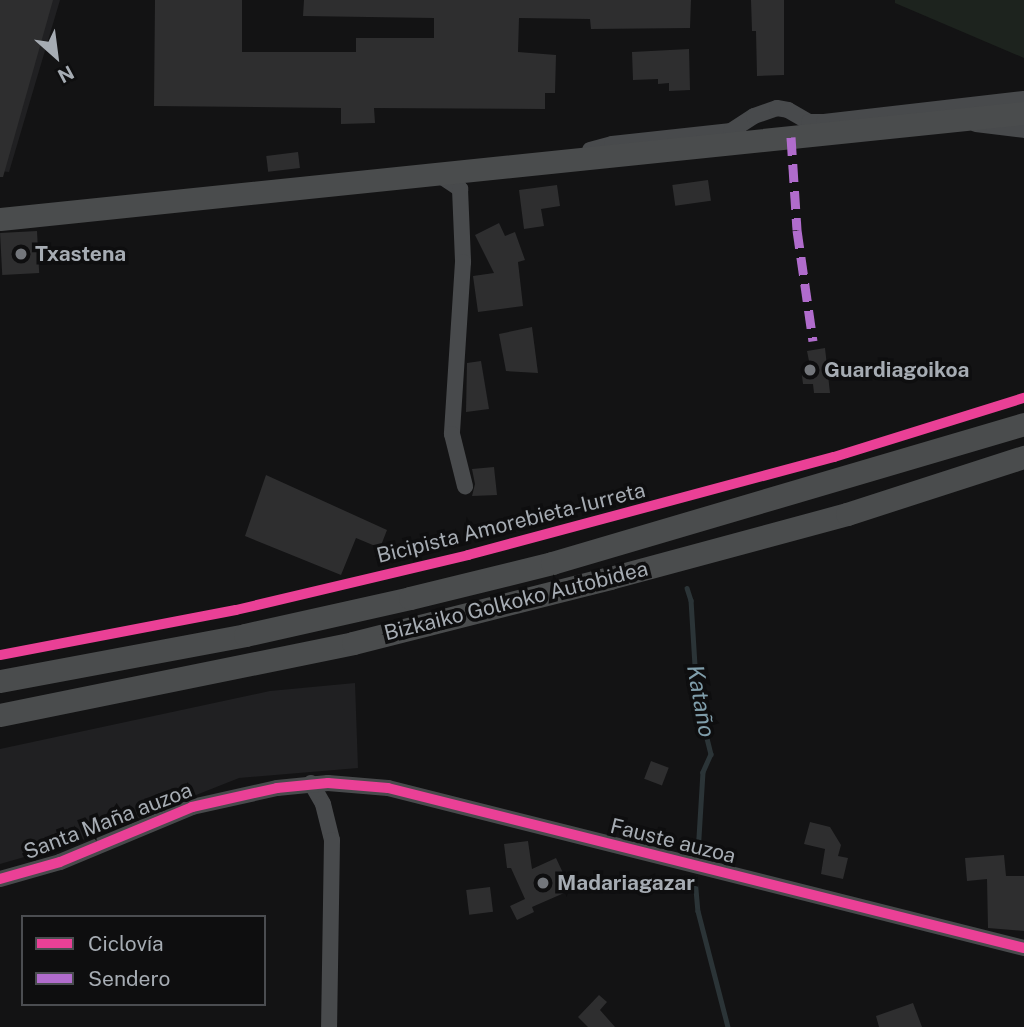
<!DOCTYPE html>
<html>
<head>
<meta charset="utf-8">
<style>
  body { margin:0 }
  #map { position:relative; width:1024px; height:1027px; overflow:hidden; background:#131314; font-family:"Public Sans",sans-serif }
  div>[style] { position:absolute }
  .built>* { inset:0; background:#202022 }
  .green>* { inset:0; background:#1d231e }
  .stream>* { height:4.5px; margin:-2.25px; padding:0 2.25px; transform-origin:2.25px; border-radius:2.25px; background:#2b3437 }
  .building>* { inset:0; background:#2e2e2f; transform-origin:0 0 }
  .minor>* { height:16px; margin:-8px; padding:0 8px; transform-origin:8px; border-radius:8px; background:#484a4c }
  .highway>* { height:23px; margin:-11.5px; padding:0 11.5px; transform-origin:11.5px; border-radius:11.5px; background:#4a4c4d }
  .quiet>* { height:9px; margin-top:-4.5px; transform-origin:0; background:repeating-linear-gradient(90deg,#b06ccc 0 18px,transparent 0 27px) }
  .cycleway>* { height:10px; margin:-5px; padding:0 5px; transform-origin:5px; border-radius:5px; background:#ea4096 }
  .dots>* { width:19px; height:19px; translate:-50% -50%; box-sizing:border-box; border:4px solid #0e0e0f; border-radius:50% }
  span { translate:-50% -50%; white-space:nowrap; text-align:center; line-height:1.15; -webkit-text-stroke:7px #0e0e0f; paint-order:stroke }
  .poi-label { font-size:21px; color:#a6acb3; font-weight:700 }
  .left { translate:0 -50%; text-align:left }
  .street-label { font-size:21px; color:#a6acb3 }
  .water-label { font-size:23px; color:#809eab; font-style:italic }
  .legend { position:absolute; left:21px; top:915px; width:245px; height:91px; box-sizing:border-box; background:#0e0e0f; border:2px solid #4b4d51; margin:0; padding:9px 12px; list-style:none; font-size:21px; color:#a6acb3 }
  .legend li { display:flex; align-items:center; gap:14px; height:35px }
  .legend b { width:35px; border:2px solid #4b4d51 }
  .north { position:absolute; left:21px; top:21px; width:70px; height:70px; -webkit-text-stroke:5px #0e0e0f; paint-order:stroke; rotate:152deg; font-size:19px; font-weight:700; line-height:28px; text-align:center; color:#a6acb3 }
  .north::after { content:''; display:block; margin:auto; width:24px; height:32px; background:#a6acb3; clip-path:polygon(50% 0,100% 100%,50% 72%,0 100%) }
</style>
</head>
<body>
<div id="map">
  <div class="built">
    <div style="clip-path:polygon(0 0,60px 0,9px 172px,0 171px)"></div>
    <div style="clip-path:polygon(355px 683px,358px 768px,239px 778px,80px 841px,0 864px,0 749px,270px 691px)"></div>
  </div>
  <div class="green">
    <div style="clip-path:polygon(895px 0,1024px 0,1024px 58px,895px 3px)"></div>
  </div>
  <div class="stream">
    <div style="left:687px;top:588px;width:13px;rotate:72deg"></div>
    <div style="left:691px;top:600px;width:98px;rotate:86.5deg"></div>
    <div style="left:697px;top:698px;width:58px;rotate:76deg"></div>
    <div style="left:711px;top:754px;width:20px;rotate:114deg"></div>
    <div style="left:703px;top:772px;width:81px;rotate:93.5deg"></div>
    <div style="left:695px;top:878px;width:33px;rotate:85deg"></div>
    <div style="left:698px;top:911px;width:120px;rotate:75.5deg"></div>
  </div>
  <div class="building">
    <div style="clip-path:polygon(0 0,53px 0,3px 177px,0 177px)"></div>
    <div style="clip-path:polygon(155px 0,242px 0,242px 52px,356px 52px,356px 38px,434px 38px,434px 18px,303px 16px,304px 0,691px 0,690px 28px,591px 29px,590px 19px,519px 18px,518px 52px,556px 55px,555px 93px,545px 93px,545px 109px,374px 108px,375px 123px,341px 124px,341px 108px,154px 106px)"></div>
    <div style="clip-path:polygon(751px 0,784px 0,784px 75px,757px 76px,756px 31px,752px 31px)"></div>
    <div style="clip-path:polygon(689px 49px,690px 90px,669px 91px,669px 83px,658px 84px,658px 79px,633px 80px,632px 52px)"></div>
    <div style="left:298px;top:152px;width:16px;height:32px;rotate:83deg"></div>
    <div style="left:708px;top:180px;width:21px;height:36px;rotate:82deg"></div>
    <div style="clip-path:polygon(557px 185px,560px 206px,541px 209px,544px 226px,524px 229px,519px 190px)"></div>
    <div style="clip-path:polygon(499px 223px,505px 236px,515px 232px,525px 260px,518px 262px,523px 306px,478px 312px,473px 276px,494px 273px,475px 235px)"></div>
    <div style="left:37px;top:231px;width:42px;height:37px;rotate:87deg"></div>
    <div style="clip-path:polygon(532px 327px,538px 373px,506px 371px,499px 334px)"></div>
    <div style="clip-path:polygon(825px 348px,830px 393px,814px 393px,813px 384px,803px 384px,801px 368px,810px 366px,807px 351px)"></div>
    <div style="clip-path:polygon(481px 361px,489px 409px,466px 412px,467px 363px)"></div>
    <div style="clip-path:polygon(494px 467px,497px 495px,472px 496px,475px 484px,472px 469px)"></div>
    <div style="clip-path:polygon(266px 475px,387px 530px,380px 548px,356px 538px,341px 575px,245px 536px)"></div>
    <div style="left:651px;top:761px;width:19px;height:19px;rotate:21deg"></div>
    <div style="clip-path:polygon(810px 822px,830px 827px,841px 845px,838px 856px,848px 858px,843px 879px,821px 874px,825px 849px,804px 844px)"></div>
    <div style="clip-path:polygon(528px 841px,532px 869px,556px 858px,571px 890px,532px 907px,534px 912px,517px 920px,510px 906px,525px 899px,511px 868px,507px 868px,504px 844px)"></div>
    <div style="clip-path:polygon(1004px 855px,1006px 876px,1024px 876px,1024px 931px,988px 928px,987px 879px,967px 881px,965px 858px)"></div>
    <div style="left:490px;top:887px;width:25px;height:24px;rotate:83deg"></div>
    <div style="clip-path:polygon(599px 995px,607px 1002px,600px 1010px,615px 1027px,588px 1027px,578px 1017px)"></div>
    <div style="clip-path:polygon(913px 1003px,922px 1027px,879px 1027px,876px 1016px)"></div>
  </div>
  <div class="minor">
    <div style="left:976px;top:124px;width:48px;rotate:7.1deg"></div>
    <div style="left:590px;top:150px;width:23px;rotate:-15deg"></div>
    <div style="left:612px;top:144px;width:120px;rotate:-6.2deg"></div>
    <div style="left:731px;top:131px;width:27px;rotate:-33deg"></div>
    <div style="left:754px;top:116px;width:24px;rotate:-19deg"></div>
    <div style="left:777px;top:108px;width:11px;rotate:10deg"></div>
    <div style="left:788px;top:110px;width:24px;rotate:30deg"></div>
    <div style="left:809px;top:122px;width:15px"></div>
    <div style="left:824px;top:122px;width:201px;rotate:-6.6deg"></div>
    <div style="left:438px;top:174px;width:27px;rotate:34deg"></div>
    <div style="left:460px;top:189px;width:73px;rotate:87.6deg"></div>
    <div style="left:463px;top:262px;width:172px;rotate:93.7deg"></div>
    <div style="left:452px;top:434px;width:54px;rotate:76deg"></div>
    <div style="left:311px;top:783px;width:24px;rotate:60deg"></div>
    <div style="left:323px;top:804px;width:37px;rotate:76deg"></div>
    <div style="left:332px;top:840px;width:187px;rotate:90.9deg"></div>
    <div style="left:0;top:879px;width:62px;rotate:-15.8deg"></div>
    <div style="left:60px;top:862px;width:143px;rotate:-22.6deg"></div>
    <div style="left:192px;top:807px;width:87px;rotate:-12.6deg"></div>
    <div style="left:277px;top:788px;width:51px;rotate:-5.6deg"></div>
    <div style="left:328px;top:783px;width:60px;rotate:4.8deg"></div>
    <div style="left:388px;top:788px;width:656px;rotate:14.12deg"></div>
  </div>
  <div class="highway">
    <div style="left:0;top:219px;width:1029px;rotate:-5.91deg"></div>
    <div style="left:0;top:681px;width:249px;rotate:-10.6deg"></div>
    <div style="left:245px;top:635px;width:169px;rotate:-12.6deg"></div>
    <div style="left:410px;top:598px;width:146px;rotate:-13.8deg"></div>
    <div style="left:552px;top:563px;width:492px;rotate:-16.4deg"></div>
    <div style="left:0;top:715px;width:360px;rotate:-11.5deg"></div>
    <div style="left:353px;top:643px;width:265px;rotate:-14.2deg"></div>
    <div style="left:610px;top:578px;width:245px;rotate:-15.1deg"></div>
    <div style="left:847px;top:514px;width:186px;rotate:-17.9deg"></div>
  </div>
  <div class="quiet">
    <div style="left:791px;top:137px;width:93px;rotate:86.3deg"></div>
    <div style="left:797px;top:230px;width:112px;rotate:81.8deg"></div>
  </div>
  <div class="cycleway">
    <div style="left:0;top:655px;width:240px;rotate:-10.8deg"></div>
    <div style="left:236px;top:610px;width:238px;rotate:-13.3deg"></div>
    <div style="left:468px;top:555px;width:379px;rotate:-15deg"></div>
    <div style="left:834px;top:457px;width:199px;rotate:-17.3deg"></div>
    <div style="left:0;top:879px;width:62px;rotate:-15.8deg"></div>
    <div style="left:60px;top:862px;width:143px;rotate:-22.6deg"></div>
    <div style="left:192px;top:807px;width:87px;rotate:-12.6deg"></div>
    <div style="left:277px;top:788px;width:51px;rotate:-5.6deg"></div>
    <div style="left:328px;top:783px;width:60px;rotate:4.8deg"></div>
    <div style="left:388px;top:788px;width:656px;rotate:14.12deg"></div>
  </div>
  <div class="dots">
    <div style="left:21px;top:254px;background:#73767b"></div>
    <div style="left:810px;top:370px;background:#73767b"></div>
    <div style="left:543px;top:883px;background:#73767b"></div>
  </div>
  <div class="poi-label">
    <span class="left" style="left:35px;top:254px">Txastena</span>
    <span class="left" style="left:824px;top:370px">Guardiagoikoa</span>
    <span class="left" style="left:557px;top:883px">Madariagazar</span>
  </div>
  <div class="street-label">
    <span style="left:511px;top:523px;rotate:-14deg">Bicipista Amorebieta-Iurreta</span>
    <span style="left:516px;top:601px;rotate:-14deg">Bizkaiko Golkoko Autobidea</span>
    <span style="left:108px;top:821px;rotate:-21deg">Santa Maña auzoa</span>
    <span style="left:673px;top:841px;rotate:14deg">Fauste auzoa</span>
  </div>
  <div class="water-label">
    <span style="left:701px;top:701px;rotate:80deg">Kataño</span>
  </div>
  <ul class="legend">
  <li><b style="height:9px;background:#ea4096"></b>Ciclovía</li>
  <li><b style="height:9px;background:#b06ccc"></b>Sendero</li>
  </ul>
  <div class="north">N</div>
</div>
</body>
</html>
